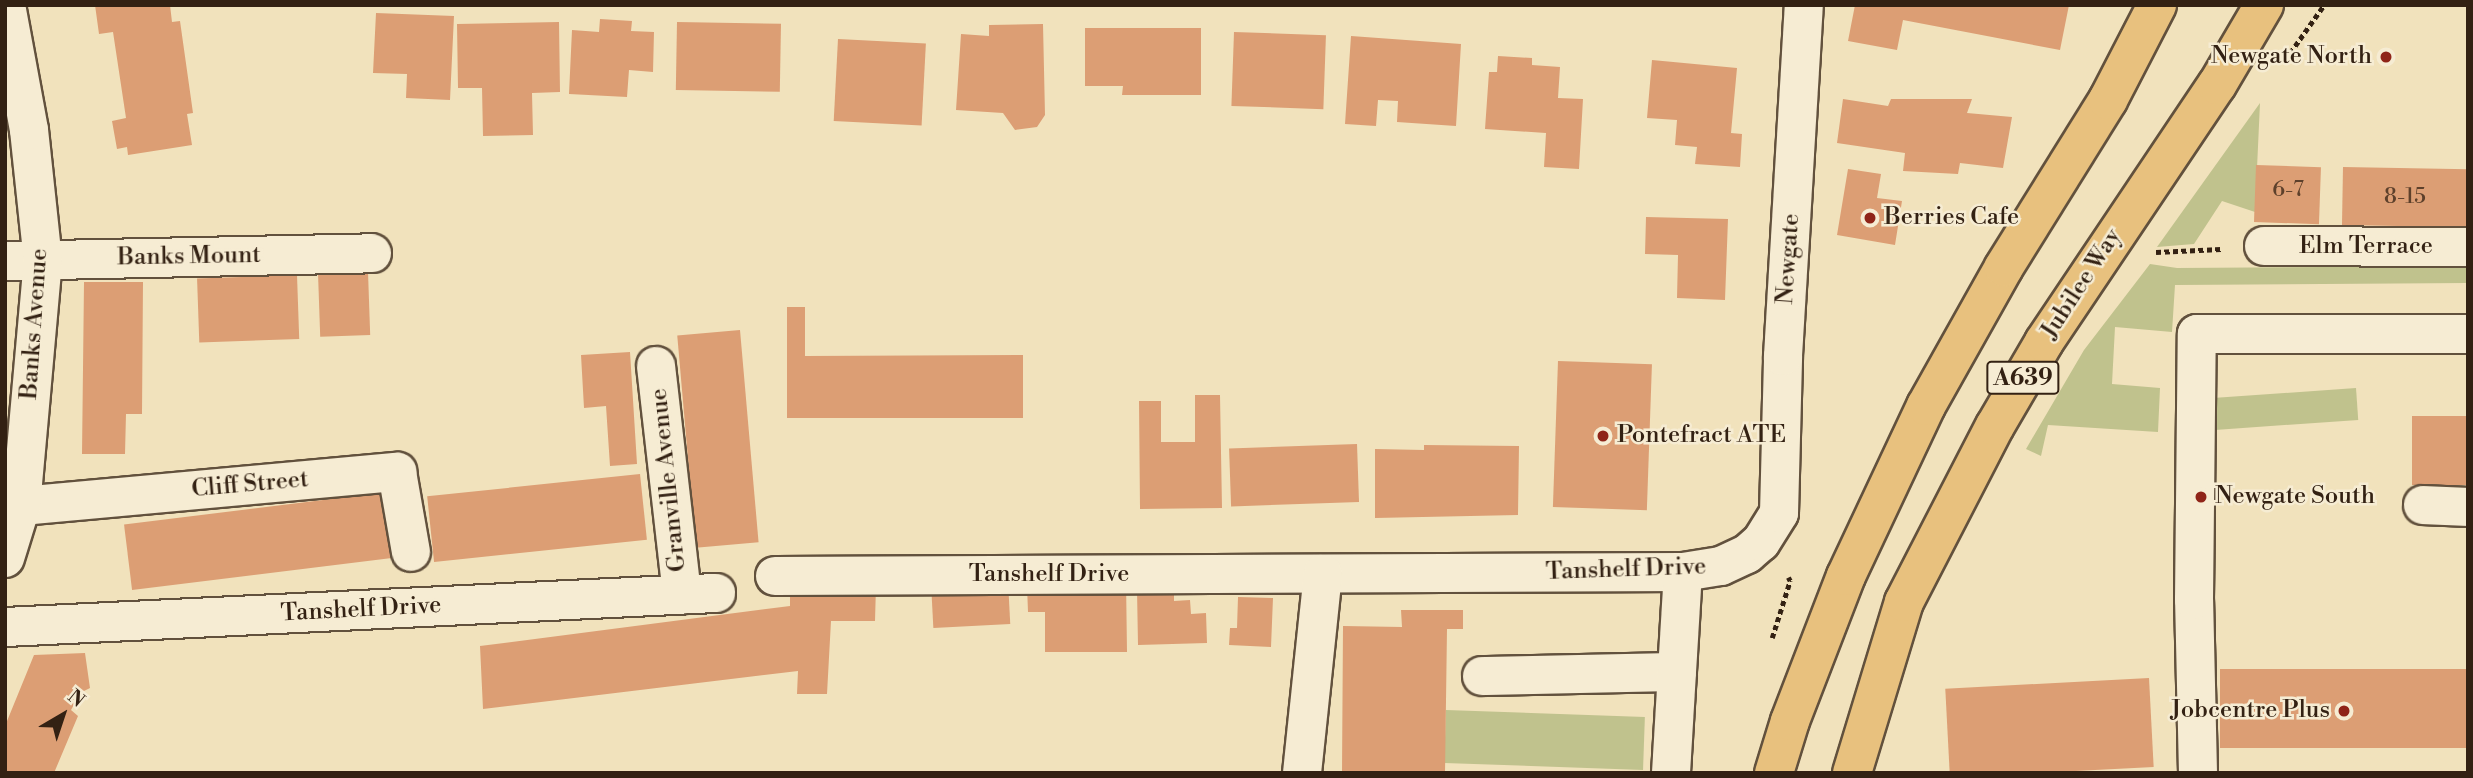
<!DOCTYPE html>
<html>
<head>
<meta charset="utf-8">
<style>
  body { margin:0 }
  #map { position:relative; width:2473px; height:778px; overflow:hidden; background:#f1e2bc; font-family:"Libre Bodoni",serif }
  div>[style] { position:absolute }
  .green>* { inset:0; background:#c0c28d; transform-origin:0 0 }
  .building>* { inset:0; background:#dc9e74; transform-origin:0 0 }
  .path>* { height:4.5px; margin-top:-2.25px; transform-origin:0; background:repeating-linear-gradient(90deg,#332113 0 5px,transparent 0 8.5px) }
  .roads { filter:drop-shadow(2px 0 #62513d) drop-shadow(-2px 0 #62513d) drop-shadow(0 2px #62513d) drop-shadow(0 -2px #62513d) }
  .minor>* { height:38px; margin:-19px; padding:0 19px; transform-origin:19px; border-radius:19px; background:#f6ecd3 }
  .major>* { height:38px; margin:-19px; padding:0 19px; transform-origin:19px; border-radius:19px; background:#e8c17e }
  .dots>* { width:19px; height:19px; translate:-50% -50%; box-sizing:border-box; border:4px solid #f6ecd3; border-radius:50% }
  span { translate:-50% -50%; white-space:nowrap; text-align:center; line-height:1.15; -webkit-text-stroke:5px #f6ecd3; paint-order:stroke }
  .number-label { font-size:21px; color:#5d402b }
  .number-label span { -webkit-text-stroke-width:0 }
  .shield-label span { padding:2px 5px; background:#f6ecd3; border:2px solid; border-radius:5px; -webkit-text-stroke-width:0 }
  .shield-label { font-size:23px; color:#332113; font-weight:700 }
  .poi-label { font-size:24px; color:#332113 }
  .right { translate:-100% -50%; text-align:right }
  .left { translate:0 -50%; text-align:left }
  .street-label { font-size:24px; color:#332113 }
  .frame { position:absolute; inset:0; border:7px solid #332113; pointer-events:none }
  .north { position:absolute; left:28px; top:680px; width:70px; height:70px; -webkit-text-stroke:5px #f6ecd3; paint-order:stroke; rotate:39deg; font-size:19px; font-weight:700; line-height:28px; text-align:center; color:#332113 }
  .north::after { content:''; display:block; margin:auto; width:24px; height:32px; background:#332113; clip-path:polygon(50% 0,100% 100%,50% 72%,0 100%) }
</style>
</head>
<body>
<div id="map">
  <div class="green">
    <div style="clip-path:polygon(2260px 103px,2255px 212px,2222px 201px,2194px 244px,2157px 247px)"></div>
    <div style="clip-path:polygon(2150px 264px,2177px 268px,2468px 266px,2468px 283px,2175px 285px,2172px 332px,2115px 327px,2112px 384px,2160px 388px,2158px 432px,2048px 425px,2041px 456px,2026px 449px,2084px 350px)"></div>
    <div style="left:2356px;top:388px;width:32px;height:147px;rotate:86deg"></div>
    <div style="left:1446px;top:710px;width:199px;height:53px;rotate:2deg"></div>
  </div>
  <div class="building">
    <div style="clip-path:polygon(95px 5px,170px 5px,172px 22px,180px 21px,193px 113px,187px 114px,192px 145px,128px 155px,127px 147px,117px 149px,112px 121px,126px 118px,113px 32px,99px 34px)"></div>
    <div style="clip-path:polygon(1855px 5px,2069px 5px,2060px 50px,1903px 20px,1897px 50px,1848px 41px)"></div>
    <div style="clip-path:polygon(376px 13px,454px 16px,450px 100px,406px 98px,407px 74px,373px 73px)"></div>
    <div style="clip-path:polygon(600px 19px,632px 21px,631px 31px,654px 32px,653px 72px,629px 70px,627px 97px,569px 94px,572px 30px,599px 32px)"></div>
    <div style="clip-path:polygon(559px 22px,560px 92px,532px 93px,533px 135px,483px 136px,482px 88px,458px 88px,457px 24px)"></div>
    <div style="left:677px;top:22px;width:104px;height:68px;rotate:1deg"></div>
    <div style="clip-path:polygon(1043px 24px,1045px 115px,1037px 127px,1015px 130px,1003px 113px,956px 110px,961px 34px,989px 36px,989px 25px)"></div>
    <div style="clip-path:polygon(1085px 28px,1201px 28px,1201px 95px,1122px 95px,1123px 86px,1085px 86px)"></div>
    <div style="left:1234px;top:32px;width:92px;height:74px;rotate:2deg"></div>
    <div style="clip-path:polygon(1351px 36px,1461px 44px,1456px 126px,1397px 122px,1398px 101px,1378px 100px,1376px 126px,1345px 124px)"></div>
    <div style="left:838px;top:39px;width:88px;height:82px;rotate:3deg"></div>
    <div style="clip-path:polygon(1498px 56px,1532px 58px,1532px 65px,1560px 67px,1558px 98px,1583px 99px,1579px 169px,1544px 167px,1546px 133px,1485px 129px,1489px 72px,1497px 72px)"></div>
    <div style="clip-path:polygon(1652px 60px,1737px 68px,1731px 133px,1742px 134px,1740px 167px,1695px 164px,1697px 147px,1675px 145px,1677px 120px,1647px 118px)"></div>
    <div style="clip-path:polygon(1843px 99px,1888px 106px,1891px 99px,1972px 99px,1967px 113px,2012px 117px,2003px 168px,1960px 163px,1958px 174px,1903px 171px,1905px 153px,1837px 143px)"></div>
    <div style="left:2256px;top:165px;width:65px;height:57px;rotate:2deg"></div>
    <div style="left:2343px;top:167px;width:125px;height:58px;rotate:1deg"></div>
    <div style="clip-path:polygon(1848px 169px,1881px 174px,1877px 198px,1902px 201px,1895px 245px,1837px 235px)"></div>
    <div style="clip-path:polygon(1646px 217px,1728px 219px,1725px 300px,1677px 298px,1678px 255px,1645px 254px)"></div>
    <div style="left:368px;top:272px;width:63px;height:50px;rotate:88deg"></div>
    <div style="left:297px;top:275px;width:64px;height:100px;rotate:88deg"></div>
    <div style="clip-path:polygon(84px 282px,143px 282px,142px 414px,126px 414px,125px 454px,82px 454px)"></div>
    <div style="clip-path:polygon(787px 307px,805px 307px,805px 356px,1023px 355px,1023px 418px,787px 418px)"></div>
    <div style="left:740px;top:330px;width:213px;height:63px;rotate:85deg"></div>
    <div style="clip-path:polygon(630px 352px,637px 464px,610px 466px,606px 406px,584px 408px,581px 355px)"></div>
    <div style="left:1558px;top:361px;width:94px;height:146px;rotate:2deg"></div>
    <div style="clip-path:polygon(1195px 395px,1220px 395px,1222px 508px,1140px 509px,1139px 401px,1161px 401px,1161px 442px,1195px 442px)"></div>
    <div style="left:2468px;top:416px;width:69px;height:56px;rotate:90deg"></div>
    <div style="left:1357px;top:444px;width:58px;height:128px;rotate:88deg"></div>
    <div style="clip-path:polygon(1424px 445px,1519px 446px,1518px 515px,1375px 518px,1375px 449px,1424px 450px)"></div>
    <div style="left:640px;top:474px;width:66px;height:214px;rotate:84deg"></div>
    <div style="left:396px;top:491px;width:66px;height:274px;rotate:83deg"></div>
    <div style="clip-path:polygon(1126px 579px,1127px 652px,1045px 652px,1045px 612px,1028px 612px,1027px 586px)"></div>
    <div style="left:1008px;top:581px;width:43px;height:77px;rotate:87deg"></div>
    <div style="clip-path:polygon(876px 586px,875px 621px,831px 621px,827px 694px,797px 694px,798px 671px,483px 709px,480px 646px,790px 606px,790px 587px)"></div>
    <div style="clip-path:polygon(1174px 589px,1174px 601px,1190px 600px,1191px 614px,1206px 613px,1207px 643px,1138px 645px,1137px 590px)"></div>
    <div style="clip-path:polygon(1238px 597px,1273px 598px,1271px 647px,1229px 645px,1230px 628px,1237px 628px)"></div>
    <div style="clip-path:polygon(1401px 610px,1463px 610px,1463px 629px,1447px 629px,1445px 773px,1342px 773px,1343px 626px,1402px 627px)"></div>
    <div style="clip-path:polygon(85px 653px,90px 688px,80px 693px,71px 710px,78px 716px,54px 773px,5px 773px,5px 726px,34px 655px)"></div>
    <div style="left:2468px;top:669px;width:79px;height:248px;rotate:90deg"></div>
    <div style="left:2149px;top:678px;width:89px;height:204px;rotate:87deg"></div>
  </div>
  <div class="path">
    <div style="left:2290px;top:53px;width:59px;rotate:-54.7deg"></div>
    <div style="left:2156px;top:252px;width:65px;rotate:-2.6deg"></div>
    <div style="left:1772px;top:638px;width:60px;rotate:-72.5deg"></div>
    <div style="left:1790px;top:581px;width:4px;rotate:-117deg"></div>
  </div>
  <div class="roads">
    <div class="minor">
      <div style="left:2264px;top:246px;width:204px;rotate:0.3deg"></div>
      <div style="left:5px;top:261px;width:367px;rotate:-1.2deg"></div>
      <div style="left:656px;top:366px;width:230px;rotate:83.5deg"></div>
      <div style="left:2423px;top:505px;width:45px;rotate:2.5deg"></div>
      <div style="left:21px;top:506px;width:378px;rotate:-5.2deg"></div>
      <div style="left:397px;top:472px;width:81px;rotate:80.1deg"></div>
      <div style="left:5px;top:558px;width:54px;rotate:-72.9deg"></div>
      <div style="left:21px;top:506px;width:246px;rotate:-84.9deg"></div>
      <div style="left:43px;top:261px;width:132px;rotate:-96.1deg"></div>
      <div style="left:29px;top:130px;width:127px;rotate:-100.4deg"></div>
      <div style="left:775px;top:576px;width:908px;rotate:-0.25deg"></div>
      <div style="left:1683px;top:572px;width:38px;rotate:-9deg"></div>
      <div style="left:1721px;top:566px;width:29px;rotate:-25deg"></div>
      <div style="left:1747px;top:554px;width:18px;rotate:-41deg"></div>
      <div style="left:1761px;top:542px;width:34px;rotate:-58deg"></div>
      <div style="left:1779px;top:513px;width:157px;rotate:-88.5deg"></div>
      <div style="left:1783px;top:356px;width:352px;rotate:-86.6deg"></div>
      <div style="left:5px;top:627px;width:712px;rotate:-2.74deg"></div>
      <div style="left:1482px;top:676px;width:195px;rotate:-1.2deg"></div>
      <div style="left:1302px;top:773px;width:200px;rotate:-84deg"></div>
      <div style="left:1671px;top:773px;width:201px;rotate:-86.6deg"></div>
      <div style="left:2198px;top:773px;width:173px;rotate:-91.3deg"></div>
      <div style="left:2194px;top:600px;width:266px;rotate:-89.4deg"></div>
      <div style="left:2197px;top:334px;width:271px"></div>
    </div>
    <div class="major">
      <div style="left:1774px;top:773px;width:54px;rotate:-72.9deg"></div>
      <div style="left:1790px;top:721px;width:155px;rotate:-68.9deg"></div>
      <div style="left:1846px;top:576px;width:188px;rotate:-64.8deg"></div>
      <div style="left:1926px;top:406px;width:159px;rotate:-60.7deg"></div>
      <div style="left:2004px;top:267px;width:197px;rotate:-58.1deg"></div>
      <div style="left:2108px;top:100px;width:107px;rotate:-62.7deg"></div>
      <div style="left:1852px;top:773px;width:179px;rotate:-73.1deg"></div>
      <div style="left:1904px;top:602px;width:198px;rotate:-62.7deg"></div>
      <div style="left:1995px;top:426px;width:97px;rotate:-59.7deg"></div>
      <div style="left:2044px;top:342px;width:310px;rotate:-56.1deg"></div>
      <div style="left:2217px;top:85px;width:93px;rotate:-59.6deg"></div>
    </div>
  </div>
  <div class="dots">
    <div style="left:2386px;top:57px;background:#8f2418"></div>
    <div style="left:1870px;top:218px;background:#8f2418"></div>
    <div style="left:1603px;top:436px;background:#8f2418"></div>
    <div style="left:2201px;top:497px;background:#8f2418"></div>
    <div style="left:2344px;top:711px;background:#8f2418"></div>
  </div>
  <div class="number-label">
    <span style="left:2288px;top:190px">6-7</span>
    <span style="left:2405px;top:197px">8-15</span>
  </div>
  <div class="shield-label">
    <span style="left:2023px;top:378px">A639</span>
  </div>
  <div class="poi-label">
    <span class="right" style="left:2372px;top:57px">Newgate North</span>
    <span class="left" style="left:1884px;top:218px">Berries Cafe</span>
    <span class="left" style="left:1617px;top:436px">Pontefract ATE</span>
    <span class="left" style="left:2215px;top:497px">Newgate South</span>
    <span class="right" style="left:2330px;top:711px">Jobcentre Plus</span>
  </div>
  <div class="street-label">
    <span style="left:2366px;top:247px">Elm Terrace</span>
    <span style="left:189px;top:257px;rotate:-1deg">Banks Mount</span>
    <span style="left:1789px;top:259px;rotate:-86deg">Newgate</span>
    <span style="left:2082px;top:284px;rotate:-57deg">Jubilee Way</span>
    <span style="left:35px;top:324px;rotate:-86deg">Banks Avenue</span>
    <span style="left:669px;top:480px;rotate:-96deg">Granville Avenue</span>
    <span style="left:250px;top:485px;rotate:-5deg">Cliff Street</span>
    <span style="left:1626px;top:570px;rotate:-2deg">Tanshelf Drive</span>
    <span style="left:1049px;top:575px">Tanshelf Drive</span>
    <span style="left:361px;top:610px;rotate:-3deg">Tanshelf Drive</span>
  </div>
  <div class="frame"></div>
  <div class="north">N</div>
</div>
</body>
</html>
